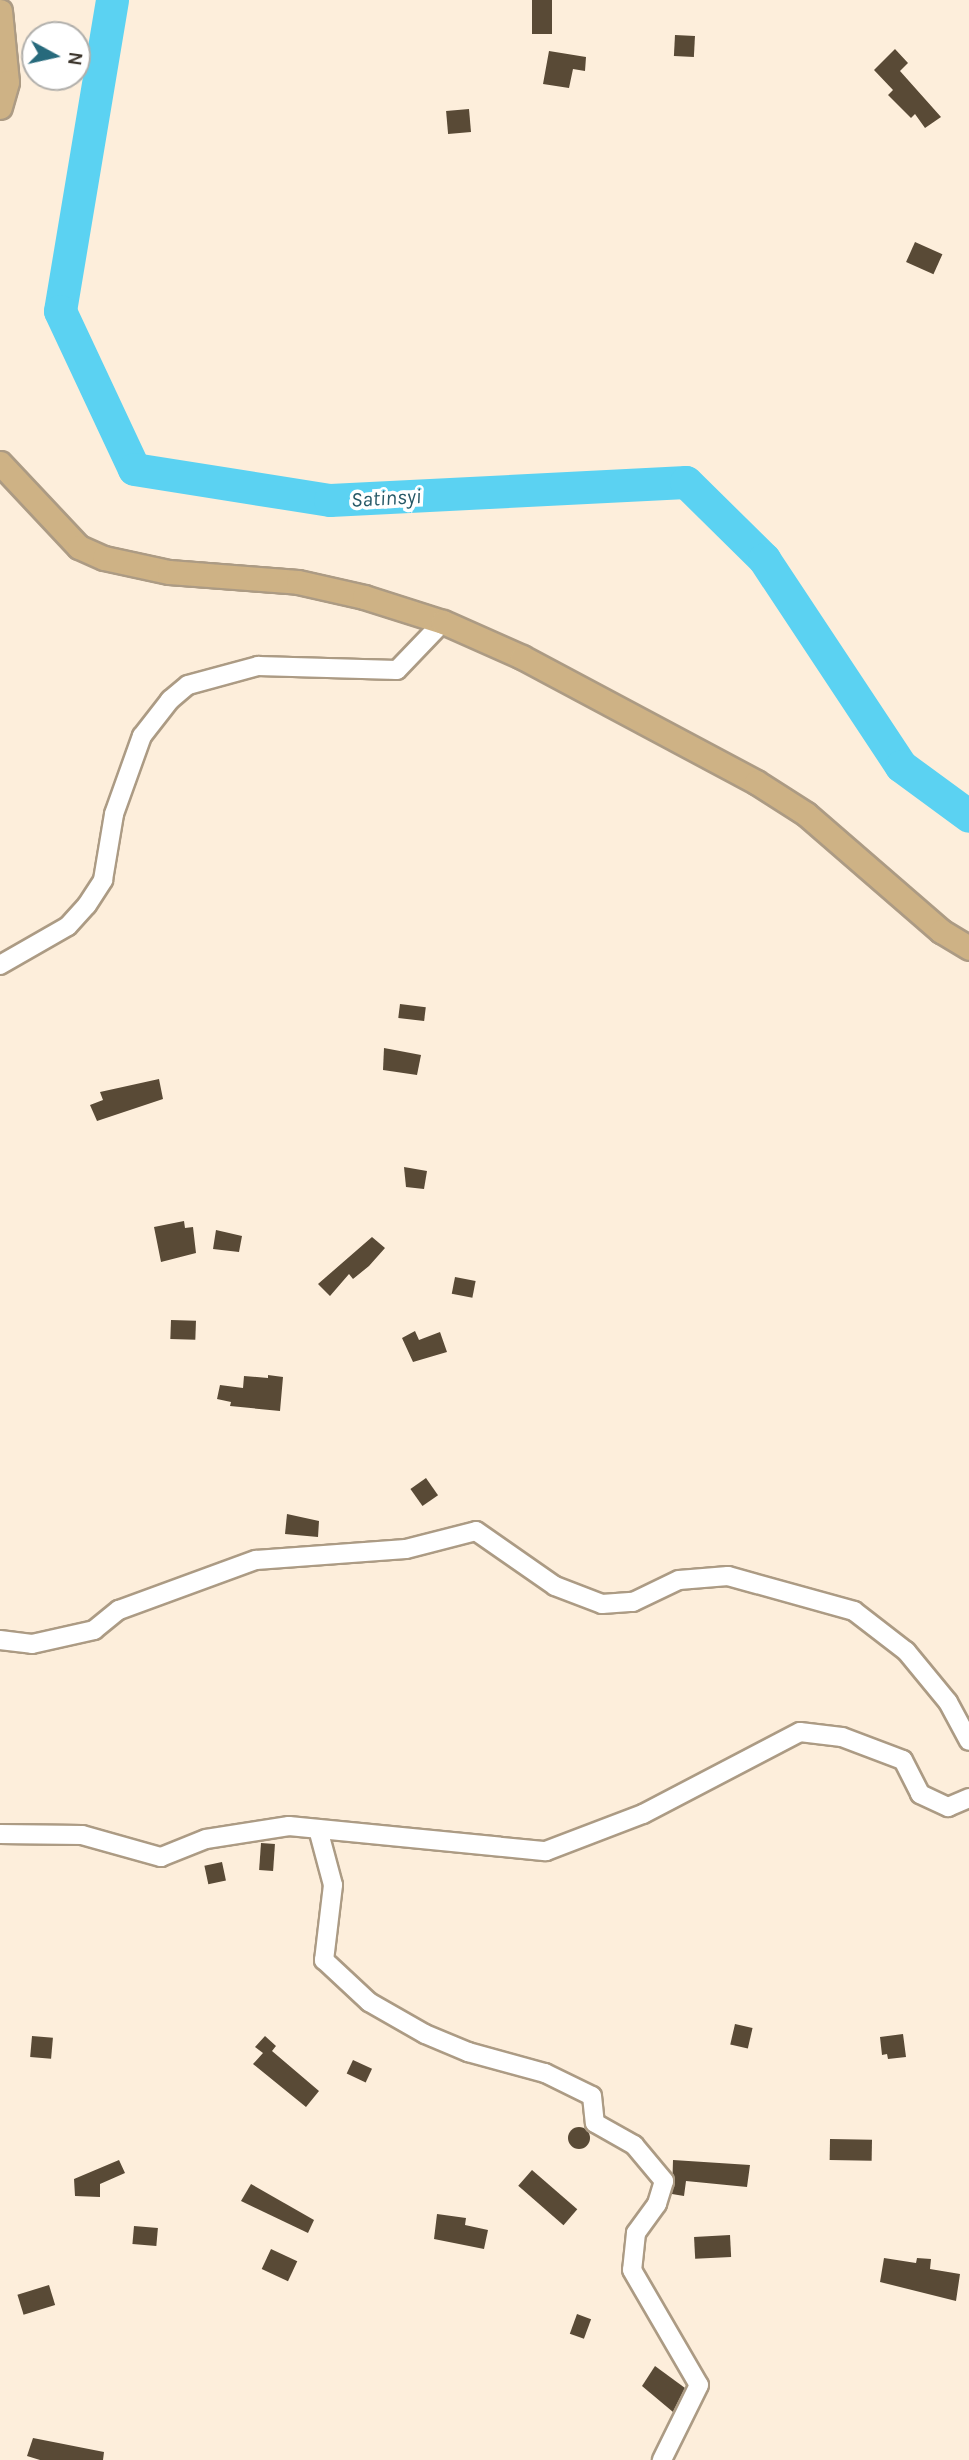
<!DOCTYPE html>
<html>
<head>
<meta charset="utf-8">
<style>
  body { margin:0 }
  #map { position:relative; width:969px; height:2460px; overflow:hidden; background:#fdeedb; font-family:Karla,sans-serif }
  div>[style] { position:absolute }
  .river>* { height:33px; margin:-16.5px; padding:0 16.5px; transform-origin:16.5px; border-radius:16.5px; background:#5bd2f2 }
  .building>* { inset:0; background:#594a36; transform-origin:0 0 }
  .round { border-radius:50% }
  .roads { filter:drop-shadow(2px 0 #ac9b84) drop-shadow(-2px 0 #ac9b84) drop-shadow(0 2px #ac9b84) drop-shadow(0 -2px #ac9b84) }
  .minor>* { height:18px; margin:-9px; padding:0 9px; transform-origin:9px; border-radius:9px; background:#fff }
  .major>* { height:23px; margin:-11.5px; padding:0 11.5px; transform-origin:11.5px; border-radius:11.5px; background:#ceb285 }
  span { translate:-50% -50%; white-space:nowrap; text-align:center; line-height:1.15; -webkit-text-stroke:7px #fff; paint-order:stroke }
  .water-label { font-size:21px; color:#275967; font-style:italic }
  .north { position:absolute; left:21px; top:21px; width:70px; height:70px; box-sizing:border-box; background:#fff; border:2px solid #b1afab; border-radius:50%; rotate:98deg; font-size:19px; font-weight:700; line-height:28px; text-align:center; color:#3d362d }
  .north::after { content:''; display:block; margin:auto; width:24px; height:32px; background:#276a7c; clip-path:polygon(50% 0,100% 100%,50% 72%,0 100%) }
</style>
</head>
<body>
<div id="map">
  <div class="river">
    <div style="left:112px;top:0;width:315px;rotate:99.5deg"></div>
    <div style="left:60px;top:311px;width:174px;rotate:64.9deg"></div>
    <div style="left:134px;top:469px;width:198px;rotate:9deg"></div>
    <div style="left:330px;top:500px;width:356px;rotate:-2.9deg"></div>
    <div style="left:686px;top:482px;width:110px;rotate:44.6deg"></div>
    <div style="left:764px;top:559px;width:248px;rotate:56.5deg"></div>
    <div style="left:901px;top:766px;width:84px;rotate:36.3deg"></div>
  </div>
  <div class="building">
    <div style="left:532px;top:0;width:20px;height:34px"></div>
    <div style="left:675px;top:35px;width:20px;height:21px;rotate:3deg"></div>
    <div style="clip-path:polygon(895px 49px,908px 63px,900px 71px,941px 117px,925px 128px,915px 114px,911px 118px,888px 95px,893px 90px,874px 70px)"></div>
    <div style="clip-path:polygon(549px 51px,586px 57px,585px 71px,573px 69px,569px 88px,543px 84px)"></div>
    <div style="left:469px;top:109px;width:23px;height:23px;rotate:85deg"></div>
    <div style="left:915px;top:242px;width:30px;height:22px;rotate:24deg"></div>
    <div style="left:400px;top:1004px;width:26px;height:14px;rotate:7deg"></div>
    <div style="clip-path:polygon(384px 1048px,421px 1055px,417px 1075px,383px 1070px)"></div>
    <div style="clip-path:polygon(159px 1079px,163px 1099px,97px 1121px,90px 1105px,103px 1100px,100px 1092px)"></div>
    <div style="clip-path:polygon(404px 1167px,427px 1171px,424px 1189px,406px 1187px)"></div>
    <div style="clip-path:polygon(184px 1221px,185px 1228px,193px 1227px,196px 1253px,161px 1262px,154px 1227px)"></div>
    <div style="clip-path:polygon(216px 1230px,242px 1236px,239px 1252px,213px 1249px)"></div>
    <div style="clip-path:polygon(372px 1237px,385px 1248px,369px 1266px,353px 1279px,349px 1274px,330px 1296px,318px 1284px)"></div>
    <div style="left:455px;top:1277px;width:21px;height:17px;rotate:11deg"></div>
    <div style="left:171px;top:1320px;width:25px;height:19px;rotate:2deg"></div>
    <div style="clip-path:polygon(415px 1331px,419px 1340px,440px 1332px,447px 1352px,413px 1362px,402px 1338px)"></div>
    <div style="clip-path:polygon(268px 1375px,283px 1377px,280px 1411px,230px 1406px,231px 1402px,217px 1399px,220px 1385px,243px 1388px,244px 1376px,268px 1378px)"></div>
    <div style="left:426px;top:1478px;width:21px;height:19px;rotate:55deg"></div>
    <div style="clip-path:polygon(287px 1514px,319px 1521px,318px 1537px,285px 1534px)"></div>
    <div style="left:261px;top:1843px;width:14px;height:27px;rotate:4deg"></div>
    <div style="left:222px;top:1862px;width:19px;height:18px;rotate:78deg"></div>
    <div style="left:735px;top:2024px;width:18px;height:21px;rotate:13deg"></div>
    <div style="clip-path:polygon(903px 2034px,906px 2057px,888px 2059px,887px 2054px,882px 2055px,880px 2037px)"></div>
    <div style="left:32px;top:2036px;width:21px;height:21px;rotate:5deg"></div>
    <div style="clip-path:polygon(265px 2036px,276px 2046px,272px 2051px,319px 2091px,306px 2107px,253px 2064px,263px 2053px,255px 2047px)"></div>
    <div style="left:353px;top:2060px;width:21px;height:15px;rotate:25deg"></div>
    <div class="round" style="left:568px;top:2127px;width:22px;height:22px"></div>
    <div style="left:830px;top:2139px;width:42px;height:21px;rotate:1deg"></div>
    <div style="clip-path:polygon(119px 2160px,125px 2173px,100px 2184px,100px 2197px,75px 2196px,74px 2179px)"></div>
    <div style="clip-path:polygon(673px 2160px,750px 2165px,747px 2187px,686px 2181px,684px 2196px,672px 2194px)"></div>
    <div style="left:532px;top:2170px;width:60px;height:21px;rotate:41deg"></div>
    <div style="clip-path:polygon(251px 2184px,314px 2220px,308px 2233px,241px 2201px)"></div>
    <div style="clip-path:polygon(437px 2214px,466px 2218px,465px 2225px,488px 2230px,484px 2249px,434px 2239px)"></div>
    <div style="left:134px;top:2226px;width:24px;height:18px;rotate:5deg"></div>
    <div style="left:730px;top:2235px;width:22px;height:36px;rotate:87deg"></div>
    <div style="left:271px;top:2249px;width:29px;height:22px;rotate:25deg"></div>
    <div style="clip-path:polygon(884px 2258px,916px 2263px,917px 2258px,931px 2259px,930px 2269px,960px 2274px,956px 2301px,880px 2282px)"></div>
    <div style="left:49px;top:2285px;width:21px;height:33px;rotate:73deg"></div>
    <div style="left:577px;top:2314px;width:15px;height:21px;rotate:20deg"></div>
    <div style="clip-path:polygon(655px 2366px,685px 2388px,673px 2412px,642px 2386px)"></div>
    <div style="clip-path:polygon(33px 2438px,104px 2452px,103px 2460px,40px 2460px,27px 2456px)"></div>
  </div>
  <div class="roads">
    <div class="minor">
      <div style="left:0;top:965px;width:78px;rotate:-29.8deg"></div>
      <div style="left:68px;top:926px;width:28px;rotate:-48deg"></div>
      <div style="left:87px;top:905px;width:30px;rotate:-57deg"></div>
      <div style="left:103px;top:880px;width:67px;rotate:-80.5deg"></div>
      <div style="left:114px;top:814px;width:83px;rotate:-70.3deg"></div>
      <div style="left:142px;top:736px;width:46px;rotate:-52.1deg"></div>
      <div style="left:170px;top:700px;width:23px;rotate:-40deg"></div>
      <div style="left:188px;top:685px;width:73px;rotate:-15.2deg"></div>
      <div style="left:258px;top:666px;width:139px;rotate:1.6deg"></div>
      <div style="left:397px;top:670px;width:66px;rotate:-46.2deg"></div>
      <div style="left:0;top:1640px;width:32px;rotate:7deg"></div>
      <div style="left:32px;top:1644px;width:64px;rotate:-12.7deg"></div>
      <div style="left:94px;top:1630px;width:32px;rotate:-39deg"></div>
      <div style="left:119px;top:1610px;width:146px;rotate:-20.1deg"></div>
      <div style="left:256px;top:1560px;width:150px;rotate:-4.2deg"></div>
      <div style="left:406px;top:1549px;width:72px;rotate:-14.4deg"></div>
      <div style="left:476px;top:1531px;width:96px;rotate:34.8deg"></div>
      <div style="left:555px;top:1586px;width:50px;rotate:21deg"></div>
      <div style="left:602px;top:1604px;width:31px;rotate:-4deg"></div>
      <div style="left:633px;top:1602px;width:51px;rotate:-25.6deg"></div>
      <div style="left:679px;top:1580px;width:49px;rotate:-4.7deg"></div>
      <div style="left:728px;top:1576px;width:131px;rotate:15.5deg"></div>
      <div style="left:854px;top:1611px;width:66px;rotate:37.6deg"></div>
      <div style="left:906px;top:1651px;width:66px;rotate:50.5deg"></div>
      <div style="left:948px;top:1702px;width:44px;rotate:61.7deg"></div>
      <div style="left:318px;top:1829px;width:58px;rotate:75deg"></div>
      <div style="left:333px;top:1885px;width:76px;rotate:96.8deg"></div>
      <div style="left:324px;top:1960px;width:62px;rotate:43deg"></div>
      <div style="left:369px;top:2002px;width:64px;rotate:29.7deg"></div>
      <div style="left:425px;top:2034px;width:47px;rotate:22.7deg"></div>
      <div style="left:468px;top:2052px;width:80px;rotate:15.3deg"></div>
      <div style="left:545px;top:2073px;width:52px;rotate:26.1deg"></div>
      <div style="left:592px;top:2096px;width:27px;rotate:84deg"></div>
      <div style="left:595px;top:2123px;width:45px;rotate:29.4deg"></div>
      <div style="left:634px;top:2145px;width:47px;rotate:50.2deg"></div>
      <div style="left:664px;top:2181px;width:24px;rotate:107deg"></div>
      <div style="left:657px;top:2204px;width:36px;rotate:126deg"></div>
      <div style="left:636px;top:2233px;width:37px;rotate:96deg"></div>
      <div style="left:632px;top:2270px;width:133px;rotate:59.8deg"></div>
      <div style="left:699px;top:2385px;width:84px;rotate:116.3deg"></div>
      <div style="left:0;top:1834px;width:82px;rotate:0.7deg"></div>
      <div style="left:82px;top:1835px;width:82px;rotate:15.6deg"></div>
      <div style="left:161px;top:1857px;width:48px;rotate:-21.8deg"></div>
      <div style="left:206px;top:1839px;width:84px;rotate:-8.9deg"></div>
      <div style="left:289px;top:1826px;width:258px;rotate:5.6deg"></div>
      <div style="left:546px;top:1851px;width:104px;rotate:-20.9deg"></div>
      <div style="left:643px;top:1814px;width:177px;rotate:-27.6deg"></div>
      <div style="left:800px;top:1732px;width:42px;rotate:6.8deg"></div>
      <div style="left:842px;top:1737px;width:65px;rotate:20.7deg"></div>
      <div style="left:903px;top:1760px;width:38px;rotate:63deg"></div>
      <div style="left:920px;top:1794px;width:31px;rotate:25deg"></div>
      <div style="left:948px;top:1807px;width:23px;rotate:-23deg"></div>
    </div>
    <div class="major">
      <div style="left:0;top:11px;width:71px;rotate:84.4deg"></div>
      <div style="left:7px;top:82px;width:26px;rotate:106deg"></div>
      <div style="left:0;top:463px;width:115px;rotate:46.8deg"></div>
      <div style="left:79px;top:547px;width:27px;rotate:24deg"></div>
      <div style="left:104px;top:558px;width:66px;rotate:12.2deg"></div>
      <div style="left:169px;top:572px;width:129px;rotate:4.4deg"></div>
      <div style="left:298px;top:582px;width:68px;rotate:12.8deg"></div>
      <div style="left:364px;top:597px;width:83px;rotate:17.6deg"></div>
      <div style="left:443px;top:622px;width:86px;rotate:23.9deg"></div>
      <div style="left:522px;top:657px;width:265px;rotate:28.1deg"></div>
      <div style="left:756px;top:782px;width:59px;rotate:32.6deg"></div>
      <div style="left:806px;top:814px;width:179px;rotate:40.9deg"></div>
      <div style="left:941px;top:931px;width:33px;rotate:31deg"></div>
    </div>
  </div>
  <div class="water-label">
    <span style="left:386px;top:498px;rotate:-3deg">Satinsyi</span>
  </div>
  <div class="north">N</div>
</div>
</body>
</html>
